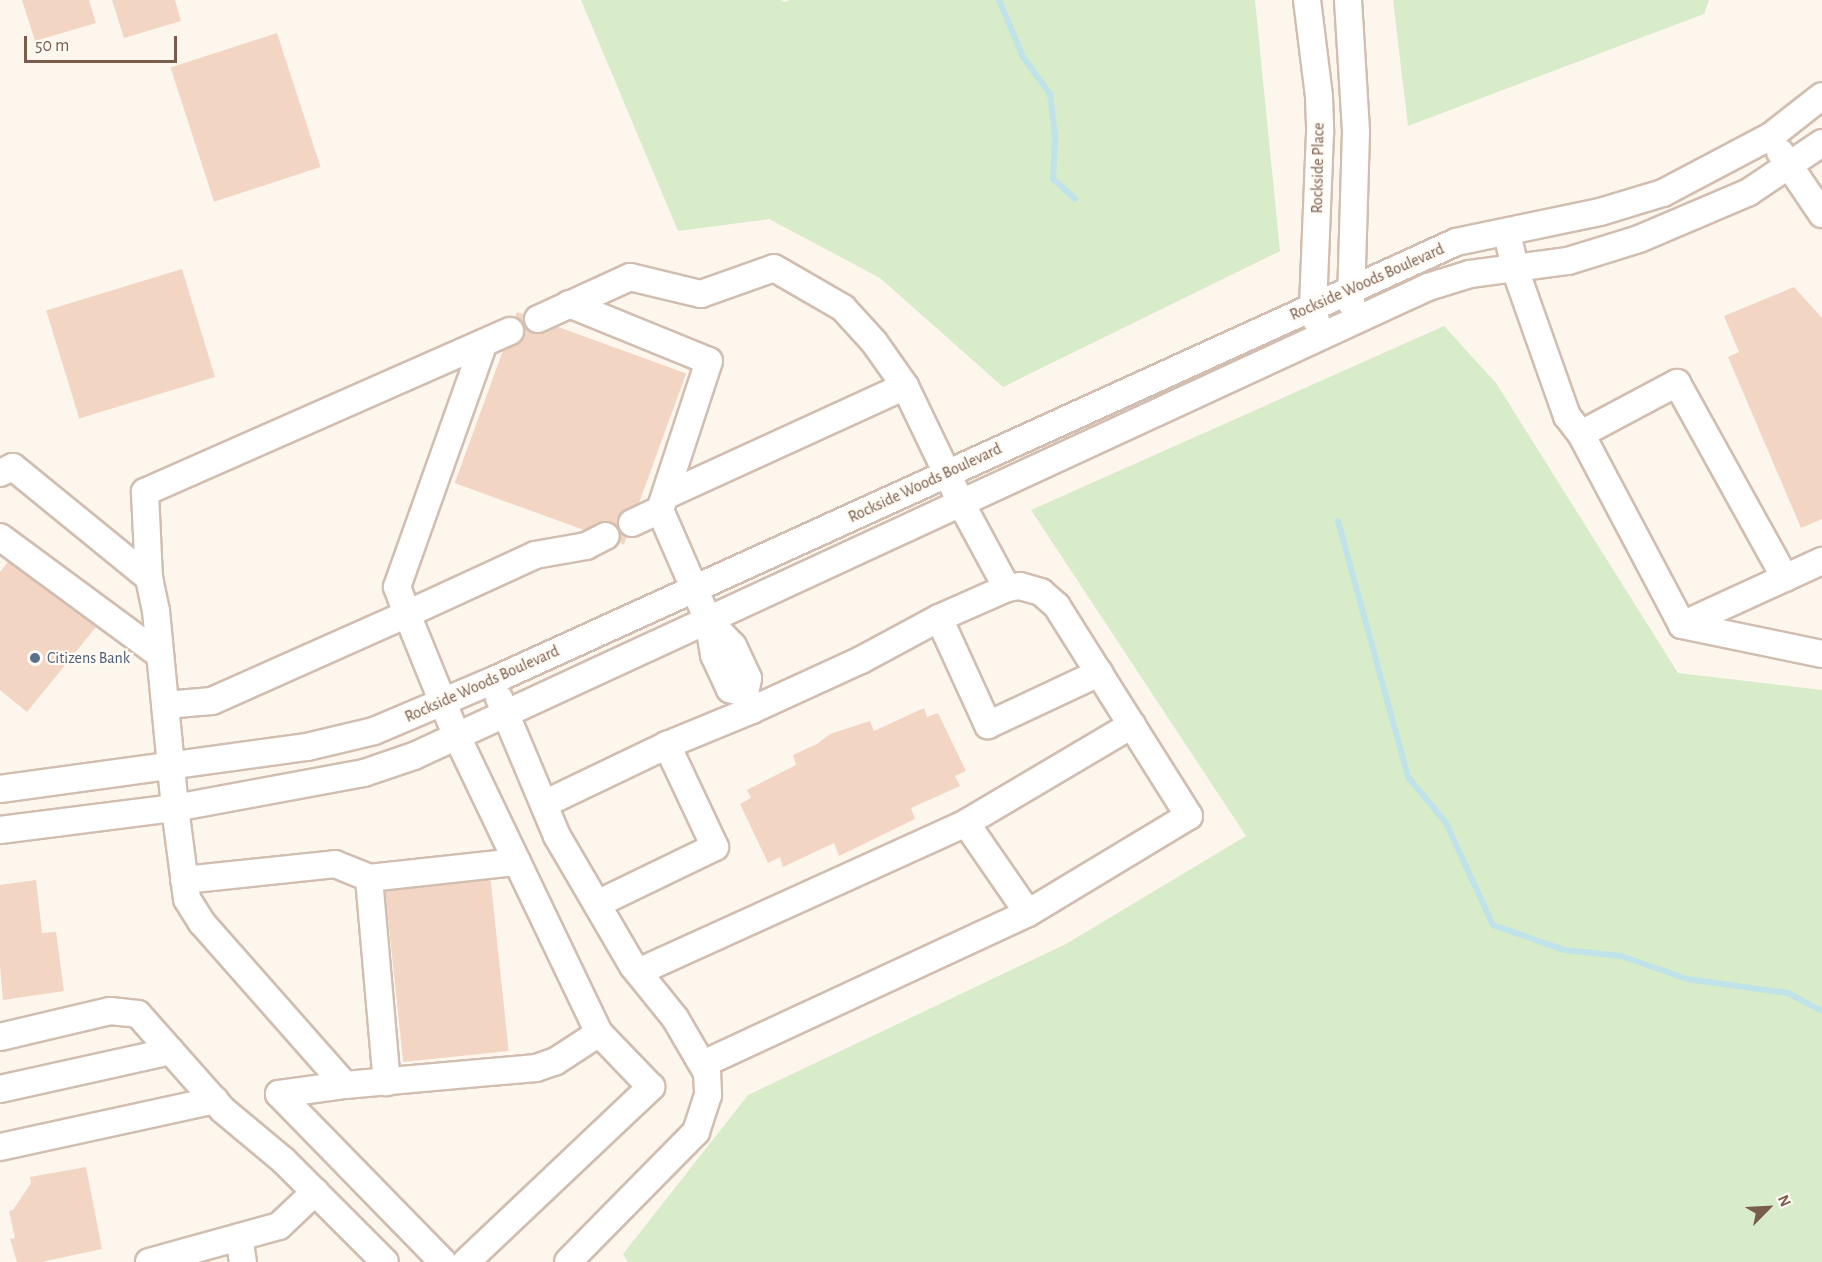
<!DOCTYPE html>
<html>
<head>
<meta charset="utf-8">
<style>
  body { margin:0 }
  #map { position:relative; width:1822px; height:1262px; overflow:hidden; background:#fdf6ec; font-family:"Alegreya Sans",sans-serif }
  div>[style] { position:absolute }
  .green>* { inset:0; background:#d8ecc9 }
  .stream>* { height:6px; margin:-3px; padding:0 3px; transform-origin:3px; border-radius:3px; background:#bfe3e8 }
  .building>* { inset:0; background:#f3d5c3; transform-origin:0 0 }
  .roads { filter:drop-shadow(2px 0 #d1beb0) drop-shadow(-2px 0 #d1beb0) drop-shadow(0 2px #d1beb0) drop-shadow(0 -2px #d1beb0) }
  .minor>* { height:26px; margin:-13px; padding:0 13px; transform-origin:13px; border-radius:13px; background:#fff }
  .dots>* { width:16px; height:16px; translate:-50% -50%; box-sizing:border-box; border:3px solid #fffaf3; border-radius:50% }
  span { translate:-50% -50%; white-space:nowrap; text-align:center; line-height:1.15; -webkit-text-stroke:4.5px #fffaf3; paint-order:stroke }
  .street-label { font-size:16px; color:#7a5c4d }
  .service-label { font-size:16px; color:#4e5e75 }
  .left { translate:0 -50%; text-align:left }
  .north { position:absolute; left:1738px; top:1178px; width:60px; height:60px; -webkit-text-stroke:4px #fffaf3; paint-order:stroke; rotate:66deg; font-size:16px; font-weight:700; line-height:24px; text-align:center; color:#7a5c4d }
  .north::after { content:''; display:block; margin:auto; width:21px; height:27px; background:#7a5c4d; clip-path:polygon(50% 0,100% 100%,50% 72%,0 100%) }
  .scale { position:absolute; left:24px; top:36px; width:153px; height:27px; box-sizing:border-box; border:3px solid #7a5c4d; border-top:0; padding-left:8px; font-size:18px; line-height:21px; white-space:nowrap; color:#7a5c4d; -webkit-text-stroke:4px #fffaf3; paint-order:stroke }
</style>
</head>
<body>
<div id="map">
  <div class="green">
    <div style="clip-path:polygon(581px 0,781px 0,784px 2px,790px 0,1255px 0,1280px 251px,1003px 387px,880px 278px,769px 219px,678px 231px)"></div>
    <div style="clip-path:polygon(1393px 0,1709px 0,1704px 14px,1408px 126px)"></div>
    <div style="clip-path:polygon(1444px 326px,1496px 383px,1678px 673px,1822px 690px,1822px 1262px,628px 1262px,623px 1254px,748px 1095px,1066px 944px,1246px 836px,1031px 510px)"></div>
  </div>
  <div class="stream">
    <div style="left:999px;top:0;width:62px;rotate:67.2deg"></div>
    <div style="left:1023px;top:57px;width:46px;rotate:53.9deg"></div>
    <div style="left:1050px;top:94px;width:42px;rotate:83.2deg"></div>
    <div style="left:1055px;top:136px;width:43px;rotate:92.7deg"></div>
    <div style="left:1053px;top:179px;width:30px;rotate:42deg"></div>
    <div style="left:1338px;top:521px;width:265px;rotate:74.7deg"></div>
    <div style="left:1408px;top:777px;width:60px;rotate:50.4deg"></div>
    <div style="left:1446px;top:823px;width:112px;rotate:65.3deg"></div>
    <div style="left:1493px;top:925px;width:75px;rotate:19.4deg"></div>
    <div style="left:1564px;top:950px;width:57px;rotate:6deg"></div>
    <div style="left:1621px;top:956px;width:70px;rotate:19.2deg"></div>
    <div style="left:1687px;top:979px;width:102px;rotate:7.9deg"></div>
    <div style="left:1788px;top:993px;width:38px;rotate:28deg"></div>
  </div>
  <div class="building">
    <div style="clip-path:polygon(22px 0,89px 0,96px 23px,35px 41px)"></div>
    <div style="clip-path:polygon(112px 0,175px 0,181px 21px,124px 38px)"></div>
    <div style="left:277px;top:33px;width:141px;height:112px;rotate:72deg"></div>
    <div style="left:182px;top:269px;width:113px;height:142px;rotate:73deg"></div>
    <div style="clip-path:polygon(1794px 287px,1822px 318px,1822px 519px,1801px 528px,1728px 357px,1739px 352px,1724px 316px)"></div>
    <div style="left:517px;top:312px;width:180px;height:182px;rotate:20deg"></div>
    <div style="clip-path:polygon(12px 557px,96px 627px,27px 712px,0 690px,0 572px)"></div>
    <div style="clip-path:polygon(924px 708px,927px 717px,938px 713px,966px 771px,955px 776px,960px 786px,911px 808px,915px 819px,839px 856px,834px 843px,783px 867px,780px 857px,768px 863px,740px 804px,751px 798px,747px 790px,796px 765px,793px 755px,817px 744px,830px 734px,870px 721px,874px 731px)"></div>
    <div style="left:490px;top:874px;width:178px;height:106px;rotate:84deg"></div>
    <div style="clip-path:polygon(36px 880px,42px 933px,56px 932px,64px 991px,3px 1000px,0 966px,0 885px)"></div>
    <div style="clip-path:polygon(86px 1167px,102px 1249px,41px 1262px,17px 1262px,10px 1239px,15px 1238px,9px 1211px,13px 1210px,31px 1183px,30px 1177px)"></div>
  </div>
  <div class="roads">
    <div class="minor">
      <div style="left:1307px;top:0;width:98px;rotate:82.9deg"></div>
      <div style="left:1319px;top:97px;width:36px;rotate:88deg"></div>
      <div style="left:1320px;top:133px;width:173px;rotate:92.3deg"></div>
      <div style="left:1313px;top:306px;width:14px;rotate:78deg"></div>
      <div style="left:1348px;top:0;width:132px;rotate:86.5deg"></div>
      <div style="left:1356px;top:132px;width:171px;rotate:91.7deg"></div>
      <div style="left:1780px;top:152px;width:75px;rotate:55.9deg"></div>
      <div style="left:1507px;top:233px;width:37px;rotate:77deg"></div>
      <div style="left:1515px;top:269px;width:156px;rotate:70.5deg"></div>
      <div style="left:1567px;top:416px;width:23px;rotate:52deg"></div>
      <div style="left:1581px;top:434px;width:216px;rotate:62.1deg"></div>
      <div style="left:1682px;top:625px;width:143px;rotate:11.7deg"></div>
      <div style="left:569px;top:304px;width:151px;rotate:22.2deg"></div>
      <div style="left:709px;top:361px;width:157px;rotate:108.2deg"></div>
      <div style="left:660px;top:510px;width:120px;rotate:66.4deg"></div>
      <div style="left:708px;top:620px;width:36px;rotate:80deg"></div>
      <div style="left:714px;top:655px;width:38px;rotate:65deg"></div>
      <div style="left:730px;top:689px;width:16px;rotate:18deg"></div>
      <div style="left:745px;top:694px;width:16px;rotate:-79deg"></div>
      <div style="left:748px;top:678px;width:35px;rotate:-115deg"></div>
      <div style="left:733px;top:646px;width:36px;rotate:-134deg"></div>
      <div style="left:538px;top:319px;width:101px;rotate:-24.5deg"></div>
      <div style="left:630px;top:277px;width:73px;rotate:13.5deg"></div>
      <div style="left:701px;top:294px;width:77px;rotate:-19.6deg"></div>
      <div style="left:774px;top:268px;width:80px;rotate:30.1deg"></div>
      <div style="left:843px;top:308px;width:46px;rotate:47.6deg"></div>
      <div style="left:874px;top:342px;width:54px;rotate:54.8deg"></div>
      <div style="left:1581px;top:434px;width:109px;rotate:-28deg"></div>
      <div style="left:1677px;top:383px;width:223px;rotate:61deg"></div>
      <div style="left:0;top:473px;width:14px;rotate:-25deg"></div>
      <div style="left:13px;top:467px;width:176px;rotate:39.2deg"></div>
      <div style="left:665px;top:496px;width:264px;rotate:-24.6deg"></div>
      <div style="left:905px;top:386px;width:130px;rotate:64.4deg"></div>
      <div style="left:961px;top:503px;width:97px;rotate:61.6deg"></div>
      <div style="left:632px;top:523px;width:31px;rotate:-25deg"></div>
      <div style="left:0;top:537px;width:199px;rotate:36.4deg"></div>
      <div style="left:939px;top:618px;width:118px;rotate:65.4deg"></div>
      <div style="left:988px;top:725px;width:123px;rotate:-25.1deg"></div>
      <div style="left:1682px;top:625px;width:154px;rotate:-24.6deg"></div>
      <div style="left:499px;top:698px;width:150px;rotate:67.2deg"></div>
      <div style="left:557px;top:836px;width:151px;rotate:59.7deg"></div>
      <div style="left:633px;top:966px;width:67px;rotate:51.1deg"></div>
      <div style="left:675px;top:1018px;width:64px;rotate:59.8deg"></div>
      <div style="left:707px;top:1073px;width:22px;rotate:87deg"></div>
      <div style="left:708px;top:1095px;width:39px;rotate:108deg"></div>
      <div style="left:696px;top:1132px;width:182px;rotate:134.6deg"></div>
      <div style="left:165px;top:705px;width:47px;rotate:-4.9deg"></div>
      <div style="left:212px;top:701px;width:214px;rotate:-24deg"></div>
      <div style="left:407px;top:614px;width:29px;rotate:-110deg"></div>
      <div style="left:397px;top:587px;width:259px;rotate:-70.4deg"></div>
      <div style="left:0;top:789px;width:310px;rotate:-7.8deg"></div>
      <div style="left:307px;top:747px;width:69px;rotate:-13.4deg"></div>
      <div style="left:374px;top:731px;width:128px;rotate:-23deg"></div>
      <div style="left:492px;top:681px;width:1059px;rotate:-24.48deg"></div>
      <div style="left:1456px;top:242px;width:147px;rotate:-11.8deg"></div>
      <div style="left:1600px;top:212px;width:66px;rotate:-16.8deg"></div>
      <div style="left:1663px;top:193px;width:122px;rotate:-27.8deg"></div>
      <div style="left:1771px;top:136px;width:65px;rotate:-38.1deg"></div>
      <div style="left:544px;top:804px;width:136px;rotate:-25.6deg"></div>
      <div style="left:667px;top:745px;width:92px;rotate:-22.4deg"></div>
      <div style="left:752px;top:710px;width:17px;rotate:-114deg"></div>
      <div style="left:966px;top:823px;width:109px;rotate:55.4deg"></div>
      <div style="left:0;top:830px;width:176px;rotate:-7.2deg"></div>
      <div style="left:175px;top:808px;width:192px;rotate:-10.5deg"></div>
      <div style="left:364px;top:773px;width:53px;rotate:-18.8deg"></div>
      <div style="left:414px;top:756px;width:1117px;rotate:-24.82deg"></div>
      <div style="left:1428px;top:287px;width:44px;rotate:-17.2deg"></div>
      <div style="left:1470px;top:274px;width:99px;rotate:-7.6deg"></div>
      <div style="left:1568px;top:261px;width:74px;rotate:-17.2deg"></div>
      <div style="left:1639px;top:239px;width:120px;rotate:-23.1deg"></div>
      <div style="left:1749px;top:192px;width:88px;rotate:-33.9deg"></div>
      <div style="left:369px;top:878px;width:205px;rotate:85deg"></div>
      <div style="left:184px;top:880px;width:152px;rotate:-6deg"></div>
      <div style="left:335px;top:864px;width:37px;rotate:22deg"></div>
      <div style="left:369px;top:878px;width:149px;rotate:-6.2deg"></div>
      <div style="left:597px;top:904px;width:131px;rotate:-25.8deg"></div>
      <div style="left:715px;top:847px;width:113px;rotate:-115.2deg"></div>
      <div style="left:638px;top:972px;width:360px;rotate:-24.4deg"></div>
      <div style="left:966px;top:823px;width:193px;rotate:-30.6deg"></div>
      <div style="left:0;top:1037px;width:113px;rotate:-13.3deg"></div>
      <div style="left:110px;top:1011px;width:28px;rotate:6deg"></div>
      <div style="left:138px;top:1014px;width:128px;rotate:48.5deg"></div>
      <div style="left:223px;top:1110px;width:78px;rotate:39.8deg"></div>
      <div style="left:283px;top:1160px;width:144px;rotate:45deg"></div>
      <div style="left:703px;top:1064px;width:358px;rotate:-24.9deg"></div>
      <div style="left:1028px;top:913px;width:188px;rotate:-31.1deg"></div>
      <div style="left:1189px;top:816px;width:248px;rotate:-122.2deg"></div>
      <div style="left:1057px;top:606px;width:21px;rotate:-139deg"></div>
      <div style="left:1041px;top:592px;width:22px;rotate:-164deg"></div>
      <div style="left:1020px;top:586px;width:13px;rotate:171deg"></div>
      <div style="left:1007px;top:588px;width:74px;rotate:156.2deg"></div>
      <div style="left:939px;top:618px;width:89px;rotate:151.7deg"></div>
      <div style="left:861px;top:660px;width:120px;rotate:155.4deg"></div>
      <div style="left:345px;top:1085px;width:216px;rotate:-131.4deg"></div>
      <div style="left:202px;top:923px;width:28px;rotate:-122deg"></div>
      <div style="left:187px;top:899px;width:92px;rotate:-97.5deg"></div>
      <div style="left:175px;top:808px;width:198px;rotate:-95.5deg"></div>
      <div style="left:156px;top:611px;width:34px;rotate:-102deg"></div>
      <div style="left:149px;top:578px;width:86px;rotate:-92.7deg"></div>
      <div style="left:145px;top:492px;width:399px;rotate:-23.8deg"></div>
      <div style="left:0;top:1089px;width:175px;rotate:-12.5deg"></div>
      <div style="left:279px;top:1094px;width:67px;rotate:-7.8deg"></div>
      <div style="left:345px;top:1085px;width:192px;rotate:-5.1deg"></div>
      <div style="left:536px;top:1068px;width:21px;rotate:-19deg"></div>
      <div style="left:556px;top:1061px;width:51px;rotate:-33.1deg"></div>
      <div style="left:279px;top:1094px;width:235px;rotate:45.7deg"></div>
      <div style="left:0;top:1147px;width:220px;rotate:-12.3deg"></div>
      <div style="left:239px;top:1237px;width:25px;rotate:81deg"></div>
      <div style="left:149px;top:1262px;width:135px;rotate:-15.5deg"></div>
      <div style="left:279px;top:1226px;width:50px;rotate:-43.4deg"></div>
      <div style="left:466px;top:1262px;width:255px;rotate:-43.4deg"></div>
      <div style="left:651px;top:1087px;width:75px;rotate:-133.9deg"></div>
      <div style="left:599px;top:1033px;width:328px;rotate:-115.6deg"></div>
      <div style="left:457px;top:737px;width:133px;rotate:-112.1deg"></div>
      <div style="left:407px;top:614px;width:141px;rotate:-24.7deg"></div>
      <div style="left:535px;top:555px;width:52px;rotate:-10deg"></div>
      <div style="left:586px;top:546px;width:22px;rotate:-27deg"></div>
    </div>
  </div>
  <div class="dots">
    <div style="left:35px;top:658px;background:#5c6f8a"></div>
  </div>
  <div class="street-label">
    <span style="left:1318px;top:168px;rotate:-89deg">Rockside Place</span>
    <span style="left:1367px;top:282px;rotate:-24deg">Rockside Woods Boulevard</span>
    <span style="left:925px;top:483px;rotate:-25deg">Rockside Woods Boulevard</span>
    <span style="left:482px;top:684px;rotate:-24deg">Rockside Woods Boulevard</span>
  </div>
  <div class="service-label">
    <span class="left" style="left:47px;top:658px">Citizens Bank</span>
  </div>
  <div class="north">N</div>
  <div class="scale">50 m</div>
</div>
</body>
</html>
